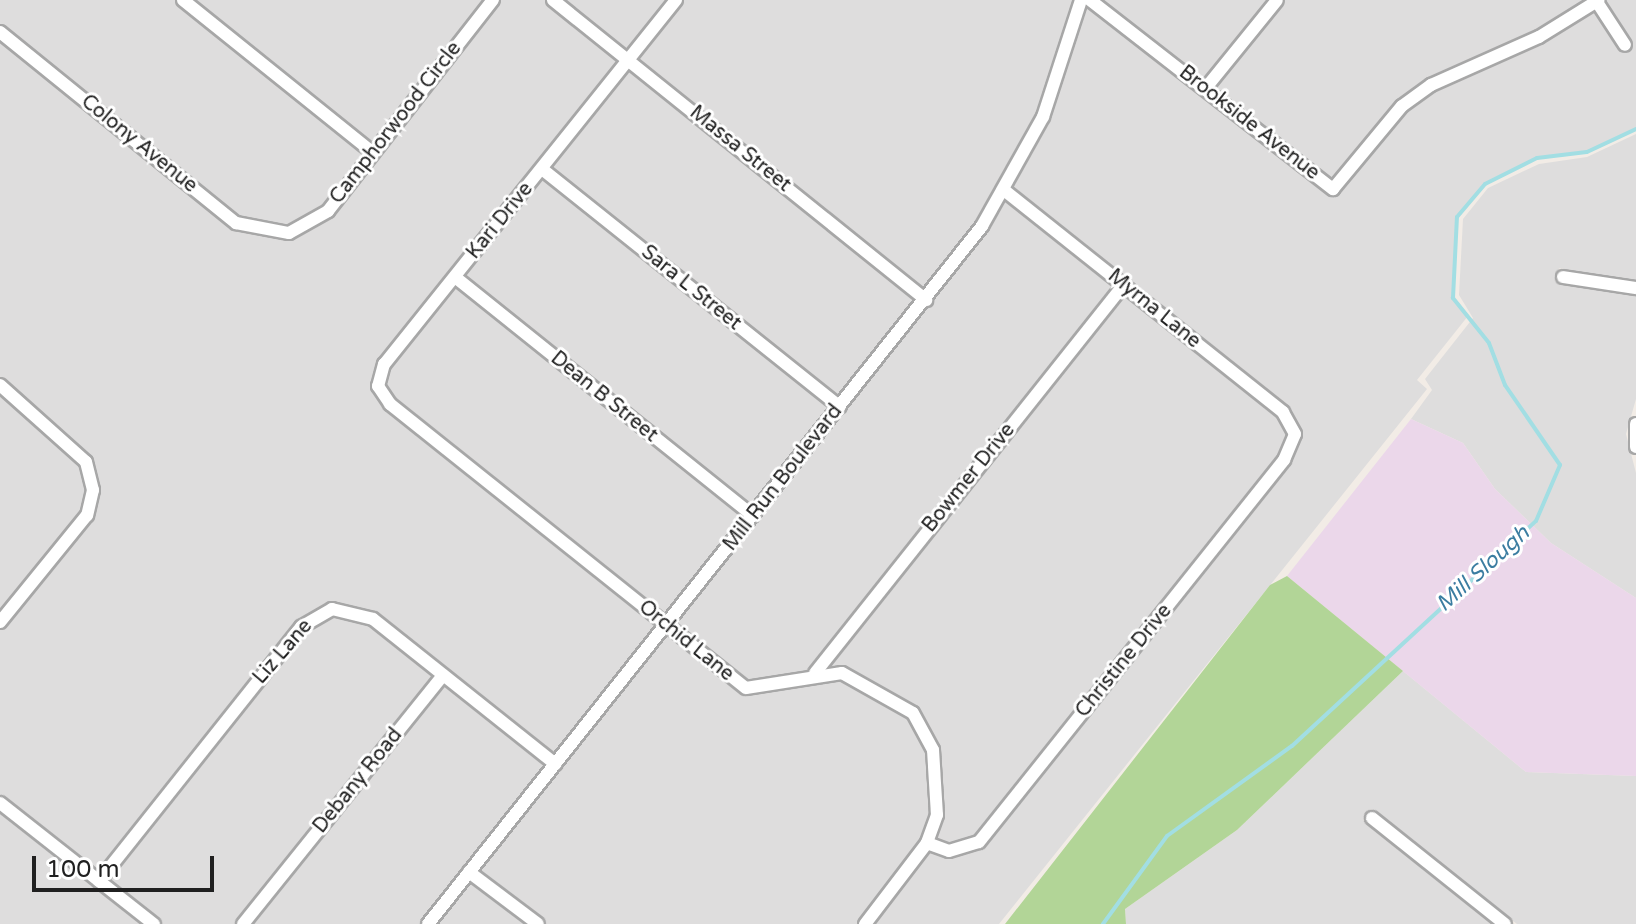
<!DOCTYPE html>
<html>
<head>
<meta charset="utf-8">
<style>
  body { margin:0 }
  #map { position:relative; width:1636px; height:924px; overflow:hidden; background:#f2ece6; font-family:"Varela Round",sans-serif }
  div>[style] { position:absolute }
  .residential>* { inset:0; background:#dedddd }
  .industrial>* { inset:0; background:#ebd7ea }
  .forest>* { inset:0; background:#b2d597 }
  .stream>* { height:4px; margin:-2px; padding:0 2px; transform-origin:2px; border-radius:2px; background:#a2dee3 }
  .roads { filter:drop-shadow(2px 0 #a7a7a7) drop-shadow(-2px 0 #a7a7a7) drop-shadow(0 2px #a7a7a7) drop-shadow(0 -2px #a7a7a7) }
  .minor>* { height:12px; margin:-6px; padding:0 6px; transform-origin:6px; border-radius:6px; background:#fff }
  span { translate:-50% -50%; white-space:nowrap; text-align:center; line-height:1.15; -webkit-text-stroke:6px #fff; paint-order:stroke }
  .street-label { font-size:20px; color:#202020 }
  .water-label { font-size:22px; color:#3b7da1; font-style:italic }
  .scale { position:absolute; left:32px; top:856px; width:182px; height:36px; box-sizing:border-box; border:4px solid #202020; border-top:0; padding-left:10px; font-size:24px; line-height:28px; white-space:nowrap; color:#202020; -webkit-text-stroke:6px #fff; paint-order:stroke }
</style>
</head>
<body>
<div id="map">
  <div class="residential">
    <div style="clip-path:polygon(0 0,1636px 0,1636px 129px,1587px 152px,1537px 158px,1485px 184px,1457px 217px,1453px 297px,1468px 316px,1417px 380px,1427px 389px,999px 924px,0 924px)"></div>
    <div style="clip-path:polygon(1636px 134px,1636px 282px,1559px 268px,1555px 281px,1636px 295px,1636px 399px,1626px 434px,1636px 473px,1636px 598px,1551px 543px,1495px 489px,1463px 443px,1411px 419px,1432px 390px,1425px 379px,1473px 318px,1459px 295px,1463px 219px,1488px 188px,1539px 164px,1587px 157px)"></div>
    <div style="clip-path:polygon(1403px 671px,1526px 772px,1636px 776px,1636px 924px,1517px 924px,1371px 809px,1363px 820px,1494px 924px,1126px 924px,1125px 909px,1237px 830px)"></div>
  </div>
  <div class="industrial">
    <div style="clip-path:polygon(1411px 419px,1463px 443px,1495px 489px,1551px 543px,1636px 598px,1636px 776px,1526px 772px,1287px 576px)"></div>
  </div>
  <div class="forest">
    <div style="clip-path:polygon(1287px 576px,1403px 671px,1237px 830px,1125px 909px,1126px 924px,1005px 924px,1270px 585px)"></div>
  </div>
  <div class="stream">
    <div style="left:1103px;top:924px;width:109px;rotate:-54deg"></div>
    <div style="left:1167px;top:836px;width:154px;rotate:-35.8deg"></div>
    <div style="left:1292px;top:746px;width:332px;rotate:-42.7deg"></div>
    <div style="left:1536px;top:521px;width:61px;rotate:-66.8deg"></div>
    <div style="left:1560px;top:465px;width:97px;rotate:-124.5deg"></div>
    <div style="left:1505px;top:385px;width:45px;rotate:-110.9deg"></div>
    <div style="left:1489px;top:343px;width:58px;rotate:-128.7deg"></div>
    <div style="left:1453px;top:298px;width:81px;rotate:-87.2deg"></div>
    <div style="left:1457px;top:217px;width:43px;rotate:-49.7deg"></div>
    <div style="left:1485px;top:184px;width:58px;rotate:-26.6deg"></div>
    <div style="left:1537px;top:158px;width:50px;rotate:-6.8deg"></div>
    <div style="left:1587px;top:152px;width:54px;rotate:-25.1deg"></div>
  </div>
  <div class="roads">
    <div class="minor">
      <div style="left:183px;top:0;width:244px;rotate:38.8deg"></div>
      <div style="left:553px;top:0;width:479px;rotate:38.8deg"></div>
      <div style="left:676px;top:0;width:467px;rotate:128.7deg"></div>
      <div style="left:384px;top:364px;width:23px;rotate:105deg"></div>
      <div style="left:378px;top:386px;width:22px;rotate:56deg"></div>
      <div style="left:390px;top:404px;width:455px;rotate:38.6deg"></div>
      <div style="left:746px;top:688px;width:97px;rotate:-8.9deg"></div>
      <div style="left:842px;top:673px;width:81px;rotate:29.4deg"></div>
      <div style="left:913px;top:713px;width:42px;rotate:61.6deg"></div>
      <div style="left:933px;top:750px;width:65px;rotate:86.5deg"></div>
      <div style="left:937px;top:815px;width:30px;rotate:110deg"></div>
      <div style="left:927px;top:843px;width:102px;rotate:127.4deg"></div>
      <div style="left:1090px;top:0;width:308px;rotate:37.9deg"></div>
      <div style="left:1333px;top:189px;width:108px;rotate:-50.3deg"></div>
      <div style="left:1402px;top:106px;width:36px;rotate:-36deg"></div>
      <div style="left:1431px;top:85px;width:118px;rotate:-24deg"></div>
      <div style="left:1539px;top:37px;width:70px;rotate:-31.7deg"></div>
      <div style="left:1597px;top:2px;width:51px;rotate:56.9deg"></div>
      <div style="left:0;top:32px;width:304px;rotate:39deg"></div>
      <div style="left:236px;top:223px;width:54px;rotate:10.7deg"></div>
      <div style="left:289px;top:233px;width:45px;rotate:-29.4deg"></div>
      <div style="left:328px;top:211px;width:268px;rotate:-52deg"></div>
      <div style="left:1205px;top:89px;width:114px;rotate:-51deg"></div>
      <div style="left:542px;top:169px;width:381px;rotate:38.6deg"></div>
      <div style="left:455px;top:277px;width:382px;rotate:38.7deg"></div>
      <div style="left:1563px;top:277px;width:74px;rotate:8.6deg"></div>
      <div style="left:0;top:385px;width:115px;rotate:41.8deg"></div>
      <div style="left:86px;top:462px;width:29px;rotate:76deg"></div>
      <div style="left:93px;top:490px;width:26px;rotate:103deg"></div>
      <div style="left:87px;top:515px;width:138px;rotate:129.1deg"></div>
      <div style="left:1636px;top:424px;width:23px;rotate:90deg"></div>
      <div style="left:815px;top:673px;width:497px;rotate:-51.5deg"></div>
      <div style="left:0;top:803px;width:196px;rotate:38.2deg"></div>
      <div style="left:1372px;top:818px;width:170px;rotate:38.6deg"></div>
      <div style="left:927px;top:843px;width:23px;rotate:20deg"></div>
      <div style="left:949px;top:851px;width:31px;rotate:-17deg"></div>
      <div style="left:979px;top:842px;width:489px;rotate:-51.4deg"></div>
      <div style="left:1284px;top:460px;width:28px;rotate:-67deg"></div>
      <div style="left:1295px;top:434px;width:25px;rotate:-119deg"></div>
      <div style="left:1283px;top:412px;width:355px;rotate:-141.5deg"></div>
      <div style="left:469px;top:872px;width:86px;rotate:37deg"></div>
      <div style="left:99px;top:881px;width:325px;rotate:-51.5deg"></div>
      <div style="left:301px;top:627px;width:36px;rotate:-30deg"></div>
      <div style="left:332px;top:609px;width:42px;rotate:13.7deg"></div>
      <div style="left:373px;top:619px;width:233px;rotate:38.5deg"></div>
      <div style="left:243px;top:924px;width:319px;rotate:-51.2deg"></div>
      <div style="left:428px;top:924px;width:891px;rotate:-51.56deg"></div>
      <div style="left:982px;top:226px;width:125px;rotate:-60.8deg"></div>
      <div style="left:1043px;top:117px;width:123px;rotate:-72deg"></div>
    </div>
  </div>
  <div class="street-label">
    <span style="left:396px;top:123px;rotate:-52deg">Camphorwood Circle</span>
    <span style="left:1249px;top:123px;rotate:38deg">Brookside Avenue</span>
    <span style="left:139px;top:144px;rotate:39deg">Colony Avenue</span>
    <span style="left:740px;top:149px;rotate:39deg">Massa Street</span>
    <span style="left:500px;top:221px;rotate:-51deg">Kari Drive</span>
    <span style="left:691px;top:288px;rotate:39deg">Sara L Street</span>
    <span style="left:1154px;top:309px;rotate:39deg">Myrna Lane</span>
    <span style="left:604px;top:397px;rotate:39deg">Dean B Street</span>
    <span style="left:783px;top:478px;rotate:-52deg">Mill Run Boulevard</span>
    <span style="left:969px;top:478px;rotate:-51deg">Bowmer Drive</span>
    <span style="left:686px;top:641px;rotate:39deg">Orchid Lane</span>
    <span style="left:283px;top:652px;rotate:-49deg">Liz Lane</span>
    <span style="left:1124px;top:661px;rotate:-51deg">Christine Drive</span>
    <span style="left:358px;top:781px;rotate:-51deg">Debany Road</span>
  </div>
  <div class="water-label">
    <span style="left:1483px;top:569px;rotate:-42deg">Mill Slough</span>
  </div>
  <div class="scale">100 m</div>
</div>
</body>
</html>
